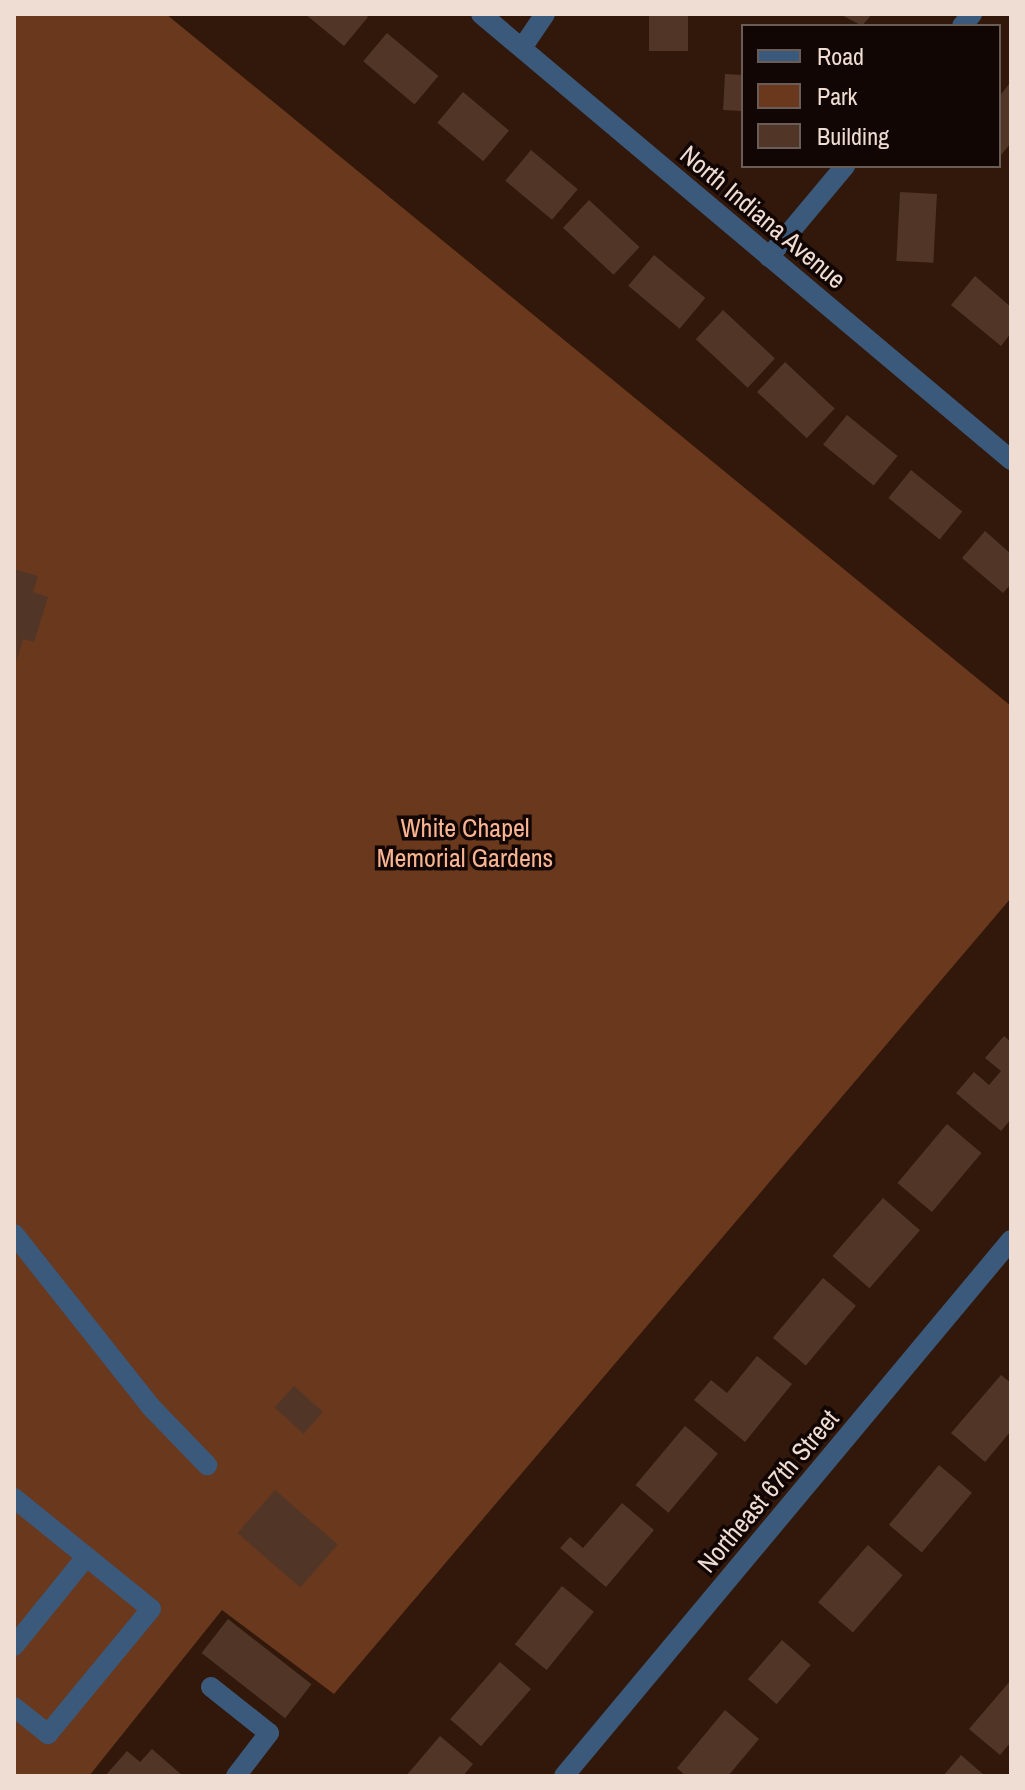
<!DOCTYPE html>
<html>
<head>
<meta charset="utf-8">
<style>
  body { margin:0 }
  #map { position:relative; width:1025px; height:1790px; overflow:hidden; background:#31180a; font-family:"Archivo Narrow",sans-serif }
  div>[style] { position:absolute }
  .green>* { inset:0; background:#69381d }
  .building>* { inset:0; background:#513627; transform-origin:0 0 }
  .minor>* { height:20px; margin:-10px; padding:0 10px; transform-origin:10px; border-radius:10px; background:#3b597b }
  span { translate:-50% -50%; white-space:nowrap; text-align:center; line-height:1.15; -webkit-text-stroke:7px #110603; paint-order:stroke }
  .street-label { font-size:26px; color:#efddd4 }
  .park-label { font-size:26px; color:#f9b491 }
  .frame { position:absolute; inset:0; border:16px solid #efddd4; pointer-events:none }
  .legend { position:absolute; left:741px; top:24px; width:260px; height:144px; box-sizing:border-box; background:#110603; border:2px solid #6a5c57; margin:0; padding:10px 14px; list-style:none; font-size:24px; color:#efddd4 }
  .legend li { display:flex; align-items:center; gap:16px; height:40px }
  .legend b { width:40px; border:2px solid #6a5c57 }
</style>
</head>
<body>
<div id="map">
  <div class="green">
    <div style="clip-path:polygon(14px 14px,166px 14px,1011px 706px,1011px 898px,334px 1694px,222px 1610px,89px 1776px,14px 1776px)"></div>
  </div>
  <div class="building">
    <div style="clip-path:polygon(305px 14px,364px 14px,368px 17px,344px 46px)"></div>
    <div style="left:649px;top:14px;width:39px;height:37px"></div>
    <div style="clip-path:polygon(840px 14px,872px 14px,862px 26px)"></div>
    <div style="left:387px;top:33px;width:67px;height:37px;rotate:40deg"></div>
    <div style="left:725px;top:74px;width:18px;height:36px;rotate:3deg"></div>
    <div style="clip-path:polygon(1009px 84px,1011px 143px,1001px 155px,999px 97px)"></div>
    <div style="left:463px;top:92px;width:60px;height:40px;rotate:40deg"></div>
    <div style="left:531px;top:150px;width:61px;height:40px;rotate:40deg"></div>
    <div style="left:900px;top:192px;width:37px;height:69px;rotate:3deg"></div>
    <div style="left:589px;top:200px;width:69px;height:38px;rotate:43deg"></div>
    <div style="left:654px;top:255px;width:67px;height:40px;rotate:40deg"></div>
    <div style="clip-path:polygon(975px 276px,1011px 307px,1011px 333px,1001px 346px,951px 305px)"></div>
    <div style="left:723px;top:310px;width:71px;height:40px;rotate:43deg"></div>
    <div style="left:785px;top:362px;width:68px;height:41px;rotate:43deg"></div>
    <div style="left:847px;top:415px;width:65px;height:38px;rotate:39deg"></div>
    <div style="left:911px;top:470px;width:66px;height:36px;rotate:39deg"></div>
    <div style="clip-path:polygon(985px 531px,1011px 554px,1011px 584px,1003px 593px,962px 558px)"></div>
    <div style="clip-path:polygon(14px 569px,38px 576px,33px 592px,48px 597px,34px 642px,23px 639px,17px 660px)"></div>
    <div style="clip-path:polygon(1004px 1036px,1011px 1042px,1011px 1119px,1001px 1131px,956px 1093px,974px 1072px,989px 1085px,1001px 1071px,985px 1058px)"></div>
    <div style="left:947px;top:1124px;width:45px;height:77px;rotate:40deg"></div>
    <div style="left:883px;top:1198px;width:49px;height:77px;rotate:41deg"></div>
    <div style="left:823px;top:1278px;width:43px;height:78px;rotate:40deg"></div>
    <div style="clip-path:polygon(757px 1356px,792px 1384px,745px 1442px,694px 1400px,711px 1380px,727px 1393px)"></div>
    <div style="clip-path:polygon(1001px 1375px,1011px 1383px,1011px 1431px,985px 1462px,951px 1433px)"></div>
    <div style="left:294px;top:1386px;width:39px;height:29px;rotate:42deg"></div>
    <div style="left:685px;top:1426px;width:43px;height:77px;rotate:40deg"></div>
    <div style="left:939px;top:1465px;width:43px;height:78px;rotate:40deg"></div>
    <div style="left:275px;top:1490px;width:83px;height:57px;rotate:41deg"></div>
    <div style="clip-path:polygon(622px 1503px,654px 1530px,606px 1587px,560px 1548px,570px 1537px,583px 1548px)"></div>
    <div style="left:868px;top:1545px;width:46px;height:76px;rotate:41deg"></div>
    <div style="left:562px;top:1586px;width:41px;height:75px;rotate:39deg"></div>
    <div style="left:228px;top:1619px;width:106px;height:43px;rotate:38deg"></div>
    <div style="left:782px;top:1640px;width:38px;height:52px;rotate:41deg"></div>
    <div style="left:500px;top:1662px;width:41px;height:76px;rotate:41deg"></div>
    <div style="clip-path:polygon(1011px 1680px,1011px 1742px,1000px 1755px,969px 1729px)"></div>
    <div style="clip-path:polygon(725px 1710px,759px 1739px,728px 1776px,686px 1776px,677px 1768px)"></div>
    <div style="clip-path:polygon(440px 1736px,473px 1764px,463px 1776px,406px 1776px)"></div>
    <div style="clip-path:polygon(152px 1749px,183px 1776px,105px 1776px,127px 1751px,140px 1762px)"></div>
    <div style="clip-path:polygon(961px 1755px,985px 1776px,943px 1776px)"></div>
  </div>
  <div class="minor">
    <div style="left:481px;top:14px;width:693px;rotate:40.08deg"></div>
    <div style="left:962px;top:26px;width:16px;rotate:-50deg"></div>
    <div style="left:522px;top:48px;width:41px;rotate:-55.9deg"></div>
    <div style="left:769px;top:257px;width:119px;rotate:-50.1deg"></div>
    <div style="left:14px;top:1234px;width:221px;rotate:51.6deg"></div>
    <div style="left:151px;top:1407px;width:81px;rotate:46deg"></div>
    <div style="left:14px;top:1498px;width:176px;rotate:39deg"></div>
    <div style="left:151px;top:1609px;width:162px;rotate:129.5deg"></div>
    <div style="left:48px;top:1734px;width:43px;rotate:-141.5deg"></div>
    <div style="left:14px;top:1646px;width:114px;rotate:-51deg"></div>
    <div style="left:211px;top:1687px;width:74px;rotate:38.4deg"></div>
    <div style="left:269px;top:1733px;width:54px;rotate:127.5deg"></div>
    <div style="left:564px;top:1776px;width:698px;rotate:-50.17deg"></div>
  </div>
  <div class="street-label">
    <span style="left:763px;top:217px;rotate:40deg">North Indiana Avenue</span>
    <span style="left:768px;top:1491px;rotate:-50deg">Northeast 67th Street</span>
  </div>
  <div class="park-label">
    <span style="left:465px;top:843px">White Chapel<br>Memorial Gardens</span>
  </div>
  <div class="frame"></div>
  <ul class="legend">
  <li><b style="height:10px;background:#3b597b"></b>Road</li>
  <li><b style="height:22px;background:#69381d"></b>Park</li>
  <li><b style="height:22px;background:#513627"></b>Building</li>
  </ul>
</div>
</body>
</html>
